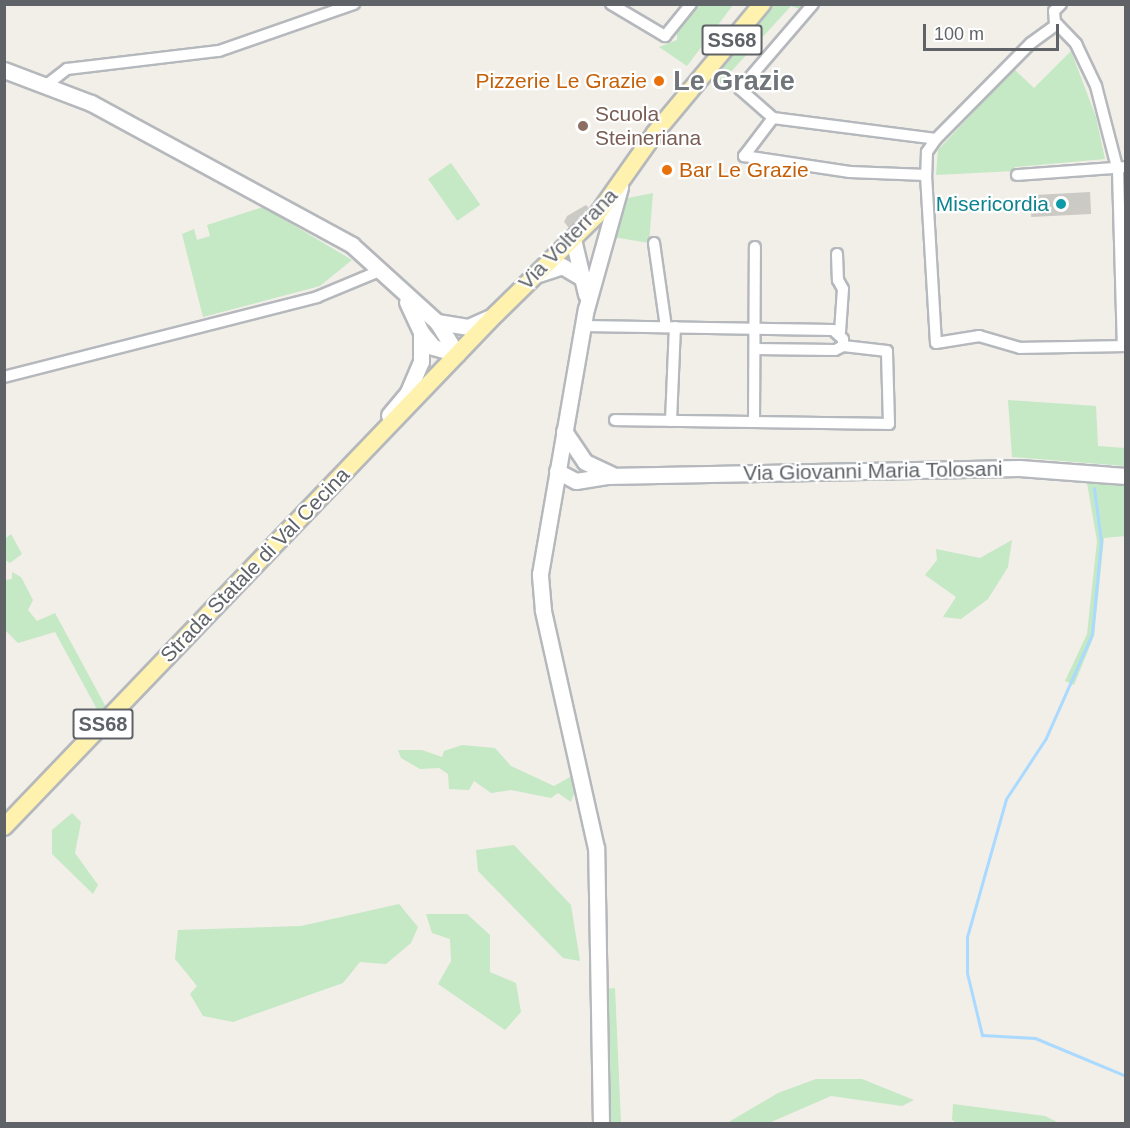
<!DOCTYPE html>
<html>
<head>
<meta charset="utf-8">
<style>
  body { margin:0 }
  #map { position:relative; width:1130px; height:1128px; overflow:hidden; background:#f1efe8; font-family:Arial,sans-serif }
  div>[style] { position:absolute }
  .green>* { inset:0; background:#c5e8c5; transform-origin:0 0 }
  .stream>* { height:3px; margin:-1.5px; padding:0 1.5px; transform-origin:1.5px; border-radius:1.5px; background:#aadaff }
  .building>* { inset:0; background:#cccac5; transform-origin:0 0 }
  .roads { filter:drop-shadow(2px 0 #b5b8bc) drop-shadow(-2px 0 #b5b8bc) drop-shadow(0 2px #b5b8bc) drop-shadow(0 -2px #b5b8bc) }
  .street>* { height:10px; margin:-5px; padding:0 5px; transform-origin:5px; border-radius:5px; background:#fff }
  .secondary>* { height:15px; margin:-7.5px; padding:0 7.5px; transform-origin:7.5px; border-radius:7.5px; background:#fff }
  .primary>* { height:16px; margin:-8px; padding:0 8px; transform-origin:8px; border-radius:8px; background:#fff2af }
  .dots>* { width:16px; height:16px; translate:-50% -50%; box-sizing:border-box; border:3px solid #fff; border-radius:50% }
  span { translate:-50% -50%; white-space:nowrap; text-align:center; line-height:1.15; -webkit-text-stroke:4.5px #fff; paint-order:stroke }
  .shield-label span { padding:2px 4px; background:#fff; border:2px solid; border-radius:4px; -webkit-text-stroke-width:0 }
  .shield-label { font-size:20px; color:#5f6368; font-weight:700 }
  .food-label { font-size:21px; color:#c56008 }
  .right { translate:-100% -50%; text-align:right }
  .left { translate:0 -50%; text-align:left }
  .education-label { font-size:21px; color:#785e54 }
  .culture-label { font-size:21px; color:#0d838f }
  .street-label { font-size:21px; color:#5f6368 }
  .district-label { font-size:27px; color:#70757a; font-weight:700 }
  .frame { position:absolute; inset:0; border:6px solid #5f6368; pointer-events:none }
  .scale { position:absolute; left:923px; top:24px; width:136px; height:27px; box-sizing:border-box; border:3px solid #5f6368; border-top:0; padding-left:8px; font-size:18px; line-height:21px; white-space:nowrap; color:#5f6368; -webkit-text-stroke:4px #fff; paint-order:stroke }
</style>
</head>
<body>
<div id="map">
  <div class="green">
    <div style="clip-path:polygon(696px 5px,733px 5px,687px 66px,659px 47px,677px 40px,677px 29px)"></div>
    <div style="clip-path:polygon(771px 5px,804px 5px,800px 9px,791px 6px,717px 87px,709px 79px)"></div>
    <div style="clip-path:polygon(1071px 51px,1096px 117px,1105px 159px,1015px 167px,1014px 171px,936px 175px,938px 150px,1014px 69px,1034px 88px)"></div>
    <div style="left:451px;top:163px;width:51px;height:28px;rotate:55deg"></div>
    <div style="clip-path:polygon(653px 193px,649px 243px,613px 237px,623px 199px)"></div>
    <div style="clip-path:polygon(263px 207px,352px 260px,320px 286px,203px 317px,182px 234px,194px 229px,197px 240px,210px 236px,207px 225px)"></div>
    <div style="clip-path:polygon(1008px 400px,1096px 406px,1098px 446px,1125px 448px,1125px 466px,1012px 457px)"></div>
    <div style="clip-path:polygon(1097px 481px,1125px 484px,1125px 536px,1104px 538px,1094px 636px,1074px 685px,1065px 681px,1087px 634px,1097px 541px,1087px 483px)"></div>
    <div style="clip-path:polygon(11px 534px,22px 554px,10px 563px,5px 560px,5px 539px)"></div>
    <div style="clip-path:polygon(1012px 540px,1008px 567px,988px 599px,961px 619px,943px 617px,956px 597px,925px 575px,937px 560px,936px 549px,980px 558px)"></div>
    <div style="clip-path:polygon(12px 572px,21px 577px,33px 600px,28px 610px,37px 621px,55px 613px,106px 707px,99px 713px,55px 632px,18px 643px,5px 630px,5px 580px,12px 579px)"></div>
    <div style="clip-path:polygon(462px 745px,495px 748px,511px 766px,554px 786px,572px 776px,576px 788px,571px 802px,558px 793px,551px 798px,511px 790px,491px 793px,474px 781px,469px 790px,449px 789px,448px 774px,439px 768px,420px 769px,401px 758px,398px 750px,422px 750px,442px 757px,444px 751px)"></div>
    <div style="clip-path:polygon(72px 813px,81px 822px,75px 853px,98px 885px,93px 894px,52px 854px,52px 830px)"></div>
    <div style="clip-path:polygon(514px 845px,571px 905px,580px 961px,563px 958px,478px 871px,476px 850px)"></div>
    <div style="clip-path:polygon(399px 904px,418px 927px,411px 943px,386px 964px,360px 962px,343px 983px,233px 1022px,203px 1016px,190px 994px,197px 986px,175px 959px,178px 930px,301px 926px)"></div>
    <div style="clip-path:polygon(426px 914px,467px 914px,490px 935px,490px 972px,516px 983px,521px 1012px,505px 1030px,438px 984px,451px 961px,450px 939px,432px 933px)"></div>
    <div style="clip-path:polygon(615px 988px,621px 1123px,605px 1123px,604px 989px)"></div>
    <div style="clip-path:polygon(816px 1079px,862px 1079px,914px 1100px,902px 1106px,831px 1096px,769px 1123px,727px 1123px,778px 1093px)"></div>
    <div style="clip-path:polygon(953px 1104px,1045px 1116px,1059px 1123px,957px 1123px,952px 1120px)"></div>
  </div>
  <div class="stream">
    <div style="left:1094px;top:488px;width:54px;rotate:82.6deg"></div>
    <div style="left:1101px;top:542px;width:92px;rotate:95.6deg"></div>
    <div style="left:1092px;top:634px;width:114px;rotate:113.9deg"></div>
    <div style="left:1046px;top:738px;width:73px;rotate:123.3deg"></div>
    <div style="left:1006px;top:799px;width:143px;rotate:105.8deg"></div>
    <div style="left:967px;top:937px;width:36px;rotate:90deg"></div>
    <div style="left:967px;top:973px;width:64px;rotate:76.4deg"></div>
    <div style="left:982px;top:1035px;width:53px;rotate:3.2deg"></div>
    <div style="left:1035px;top:1038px;width:99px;rotate:22.7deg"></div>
  </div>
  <div class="building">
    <div style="left:1090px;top:192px;width:22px;height:60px;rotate:87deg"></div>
    <div style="clip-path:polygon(586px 205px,589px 208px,569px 228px,564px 222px,567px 216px)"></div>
  </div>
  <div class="roads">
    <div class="street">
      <div style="left:611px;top:4px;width:63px;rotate:30.7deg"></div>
      <div style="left:665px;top:36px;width:41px;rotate:-50.9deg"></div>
      <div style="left:813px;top:4px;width:112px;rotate:130.7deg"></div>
      <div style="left:740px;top:89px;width:44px;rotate:41.3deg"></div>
      <div style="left:773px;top:118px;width:164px;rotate:7.3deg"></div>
      <div style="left:936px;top:139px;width:135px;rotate:-45.3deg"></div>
      <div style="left:1031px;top:43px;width:32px;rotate:-36deg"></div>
      <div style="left:1057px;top:24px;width:28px;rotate:46deg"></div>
      <div style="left:1076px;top:44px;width:47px;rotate:64.5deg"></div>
      <div style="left:1096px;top:86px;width:88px;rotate:75.5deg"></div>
      <div style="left:1055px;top:24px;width:13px;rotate:-94deg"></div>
      <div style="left:1054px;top:11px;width:10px;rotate:-45deg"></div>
      <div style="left:49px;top:83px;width:23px;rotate:-38deg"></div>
      <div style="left:67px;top:69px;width:153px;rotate:-6.8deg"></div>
      <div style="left:219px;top:51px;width:143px;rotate:-19.2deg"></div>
      <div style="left:773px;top:118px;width:48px;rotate:127.3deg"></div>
      <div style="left:744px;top:156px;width:107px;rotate:8.6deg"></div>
      <div style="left:850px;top:172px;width:76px;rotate:2.3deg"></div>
      <div style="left:936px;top:139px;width:16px;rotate:125deg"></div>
      <div style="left:927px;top:152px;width:23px;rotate:92deg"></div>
      <div style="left:926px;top:175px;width:168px;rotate:86.6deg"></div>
      <div style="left:936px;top:343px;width:44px;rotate:-9.2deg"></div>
      <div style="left:979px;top:336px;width:43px;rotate:16.3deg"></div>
      <div style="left:1020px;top:348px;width:103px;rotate:-1.1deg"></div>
      <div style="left:1118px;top:171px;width:175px;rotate:88.4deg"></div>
      <div style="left:1017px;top:175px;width:109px;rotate:-4.2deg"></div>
      <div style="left:654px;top:243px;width:85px;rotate:81.9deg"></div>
      <div style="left:837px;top:254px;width:26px;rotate:88deg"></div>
      <div style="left:838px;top:280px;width:10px;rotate:61deg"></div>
      <div style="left:843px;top:289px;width:43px;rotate:94deg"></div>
      <div style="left:583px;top:326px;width:250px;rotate:0.9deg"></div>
      <div style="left:833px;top:330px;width:13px;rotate:42deg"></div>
      <div style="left:843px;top:339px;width:7px;rotate:90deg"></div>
      <div style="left:843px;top:346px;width:9px;rotate:153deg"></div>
      <div style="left:835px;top:350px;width:80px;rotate:-179.3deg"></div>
      <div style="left:4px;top:377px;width:323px;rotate:-14.3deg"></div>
      <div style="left:317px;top:297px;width:70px;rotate:-22.6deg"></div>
      <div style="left:615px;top:420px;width:274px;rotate:0.8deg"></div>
      <div style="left:889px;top:424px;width:73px;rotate:-91.6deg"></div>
      <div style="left:887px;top:351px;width:44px;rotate:-173.5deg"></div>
      <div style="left:671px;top:421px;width:94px;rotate:-87.6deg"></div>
      <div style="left:754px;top:422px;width:175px;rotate:-89.7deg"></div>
    </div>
    <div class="secondary">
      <div style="left:4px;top:70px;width:93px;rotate:20.8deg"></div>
      <div style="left:91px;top:103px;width:297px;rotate:28.5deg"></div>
      <div style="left:352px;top:245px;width:115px;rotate:42.2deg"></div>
      <div style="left:437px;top:322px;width:38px;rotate:58deg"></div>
      <div style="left:573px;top:239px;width:57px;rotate:76.7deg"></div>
      <div style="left:538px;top:274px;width:25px;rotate:-18deg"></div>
      <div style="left:562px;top:266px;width:26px;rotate:31deg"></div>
      <div style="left:437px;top:322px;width:31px;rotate:9deg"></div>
      <div style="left:468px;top:327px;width:24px;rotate:-24deg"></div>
      <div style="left:421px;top:332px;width:19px;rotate:51deg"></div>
      <div style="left:433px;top:347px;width:25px;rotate:16deg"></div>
      <div style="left:389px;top:415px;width:30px;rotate:-50deg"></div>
      <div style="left:408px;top:392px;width:33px;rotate:-67deg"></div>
      <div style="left:421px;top:362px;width:30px;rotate:-90deg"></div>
      <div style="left:421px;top:332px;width:33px;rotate:-115deg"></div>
      <div style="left:564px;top:431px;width:37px;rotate:56deg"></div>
      <div style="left:585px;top:462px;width:29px;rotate:25deg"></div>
      <div style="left:557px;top:471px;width:21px;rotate:28deg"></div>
      <div style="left:576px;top:481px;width:31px;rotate:-9deg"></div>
      <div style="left:607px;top:476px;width:412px;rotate:-1.1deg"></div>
      <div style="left:1019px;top:468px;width:107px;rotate:4.3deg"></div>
      <div style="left:601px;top:1124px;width:276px;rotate:-91deg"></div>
      <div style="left:596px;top:848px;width:244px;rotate:-102.6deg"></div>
      <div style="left:543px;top:610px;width:36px;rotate:-95deg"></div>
      <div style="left:540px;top:574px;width:269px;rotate:-80.2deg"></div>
      <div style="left:586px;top:309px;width:127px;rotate:-74.4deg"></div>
    </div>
    <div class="primary">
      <div style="left:4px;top:827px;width:711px;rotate:-46.2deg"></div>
      <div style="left:496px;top:314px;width:141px;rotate:-44.4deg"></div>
      <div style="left:597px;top:215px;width:100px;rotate:-54.7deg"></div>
      <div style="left:655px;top:133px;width:168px;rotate:-50.3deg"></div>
    </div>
  </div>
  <div class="dots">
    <div style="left:659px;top:81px;background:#e8710a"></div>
    <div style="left:583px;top:126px;background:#8d6e63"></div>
    <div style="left:667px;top:170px;background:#e8710a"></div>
    <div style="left:1061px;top:204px;background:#0f9aa8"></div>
  </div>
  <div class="shield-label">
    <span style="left:732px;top:40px">SS68</span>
    <span style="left:103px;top:724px">SS68</span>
  </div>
  <div class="food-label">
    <span class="right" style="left:647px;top:81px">Pizzerie Le Grazie</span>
    <span class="left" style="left:679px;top:170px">Bar Le Grazie</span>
  </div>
  <div class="education-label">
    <span class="left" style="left:595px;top:126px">Scuola<br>Steineriana</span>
  </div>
  <div class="culture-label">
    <span class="right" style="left:1049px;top:204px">Misericordia</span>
  </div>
  <div class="street-label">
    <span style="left:568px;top:239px;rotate:-46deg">Via Volterrana</span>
    <span style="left:873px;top:471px;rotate:-1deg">Via Giovanni Maria Tolosani</span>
    <span style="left:255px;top:565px;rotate:-46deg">Strada Statale di Val Cecina</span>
  </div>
  <div class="district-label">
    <span style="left:734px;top:82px">Le Grazie</span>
  </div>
  <div class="frame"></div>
  <div class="scale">100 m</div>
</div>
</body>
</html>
